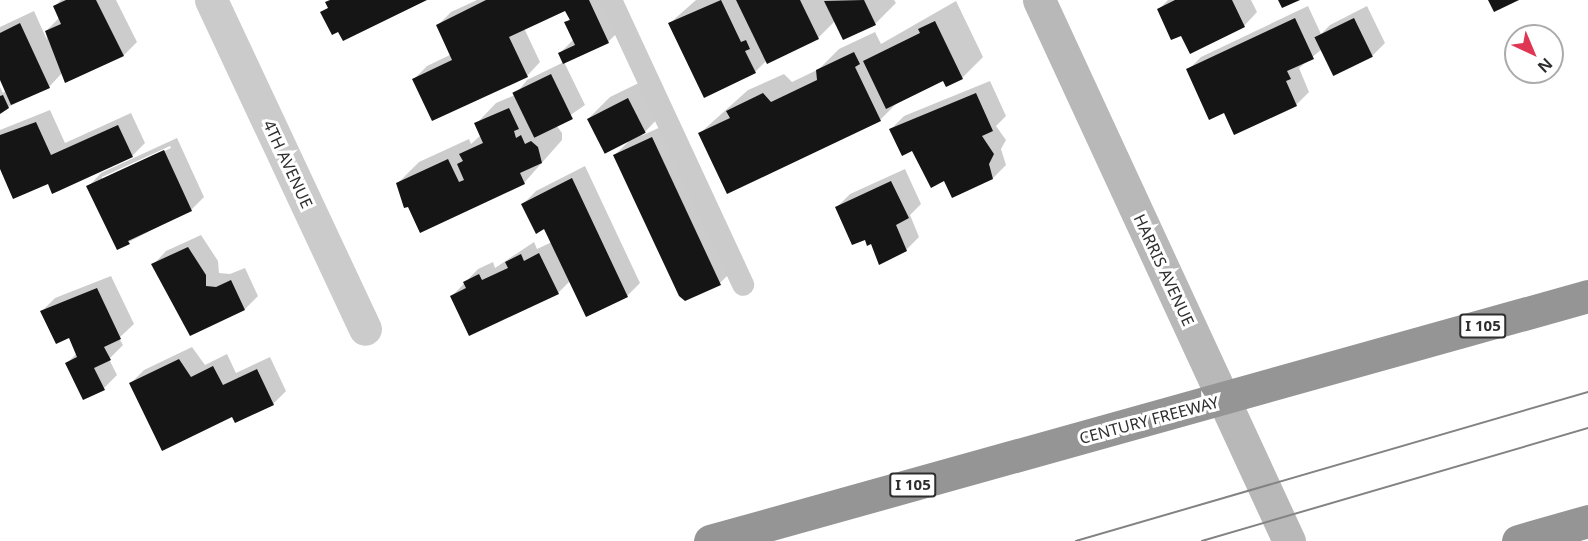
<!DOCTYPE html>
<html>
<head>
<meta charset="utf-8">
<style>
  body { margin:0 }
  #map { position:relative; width:1588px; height:541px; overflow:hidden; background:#fff; font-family:"Noto Sans",sans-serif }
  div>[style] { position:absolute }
  .shadow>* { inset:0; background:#0003 }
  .building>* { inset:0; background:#151515; transform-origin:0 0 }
  .lane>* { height:22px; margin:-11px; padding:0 11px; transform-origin:11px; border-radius:11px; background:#cbcbcb }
  .street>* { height:33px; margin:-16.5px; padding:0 16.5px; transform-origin:16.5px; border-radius:16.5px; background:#cbcbcb }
  .secondary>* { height:33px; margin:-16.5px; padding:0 16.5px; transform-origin:16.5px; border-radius:16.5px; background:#b8b8b8 }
  .highway>* { height:33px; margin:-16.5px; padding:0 16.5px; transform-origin:16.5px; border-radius:16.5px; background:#959595 }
  .tram>* { height:1.5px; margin:-0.75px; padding:0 0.75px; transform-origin:0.75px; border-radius:0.75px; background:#838383 }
  span { translate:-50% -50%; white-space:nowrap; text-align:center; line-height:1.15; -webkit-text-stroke:6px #fff; paint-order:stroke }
  .shield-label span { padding:2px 4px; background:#fff; border:2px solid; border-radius:4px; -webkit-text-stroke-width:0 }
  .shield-label { font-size:15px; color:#2e2e2e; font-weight:700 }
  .street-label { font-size:16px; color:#2e2e2e }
  .north { position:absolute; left:1504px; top:24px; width:60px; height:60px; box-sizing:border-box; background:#fff; border:2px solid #ababab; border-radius:50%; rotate:136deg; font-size:16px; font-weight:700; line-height:24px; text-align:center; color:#2e2e2e }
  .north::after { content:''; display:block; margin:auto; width:21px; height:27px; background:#df3653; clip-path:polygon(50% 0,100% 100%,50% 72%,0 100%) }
</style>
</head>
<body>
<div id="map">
  <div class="shadow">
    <div style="clip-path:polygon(61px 0,116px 0,137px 42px,124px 55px,62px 73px,49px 87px,0 111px,0 87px,3px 93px,7px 90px,0 72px,0 27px,34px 11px,47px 40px,46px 31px,60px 17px,55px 6px)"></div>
    <div style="clip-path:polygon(477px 0,608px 0,621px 29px,608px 42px,560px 53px,574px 39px,566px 23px,570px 18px,566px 9px,524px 28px,540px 62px,527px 76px,414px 79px,427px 66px,452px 54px,438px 25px,451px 12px)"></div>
    <div style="clip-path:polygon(696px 0,894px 0,896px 3px,875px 24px,835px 21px,818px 38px,767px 60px,755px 72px,670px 23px)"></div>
    <div style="clip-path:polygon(1168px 0,1251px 0,1257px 12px,1244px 26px,1159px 9px)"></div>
    <div style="clip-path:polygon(956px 1px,983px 57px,962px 78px,944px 79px,899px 101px,880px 120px,699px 134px,748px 90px,784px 74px,792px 82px,819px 69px,839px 49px,875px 32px,881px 44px)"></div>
    <div style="clip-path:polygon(1308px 6px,1321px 34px,1330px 25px,1367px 6px,1385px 43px,1372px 56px,1322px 49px,1299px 68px,1309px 92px,1296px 105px,1225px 111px,1188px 70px,1201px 57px)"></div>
    <div style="clip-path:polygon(564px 62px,585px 105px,556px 125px,562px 133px,562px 140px,524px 183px,398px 183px,419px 162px,469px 139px,471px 144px,481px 135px,476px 124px,496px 103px,515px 95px,527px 80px)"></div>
    <div style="clip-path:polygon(649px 78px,665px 111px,641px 136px,665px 125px,733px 270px,720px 283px,615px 155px,630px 140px,589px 118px,610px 97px)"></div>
    <div style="clip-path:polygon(990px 81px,1006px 116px,996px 126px,1006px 140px,1001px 149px,1006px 165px,993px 178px,945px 179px,891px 129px,904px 116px)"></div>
    <div style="clip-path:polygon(50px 110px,65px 143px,131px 113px,145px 143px,132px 156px,48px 182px,0 166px,0 130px)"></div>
    <div style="clip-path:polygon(evenodd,177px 138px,204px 197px,191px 210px,117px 248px,88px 187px,101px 173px,177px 138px,170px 146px,171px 148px,102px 181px,102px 177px,170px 146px)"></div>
    <div style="clip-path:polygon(585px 166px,640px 283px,627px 296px,570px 281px,558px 293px,452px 296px,478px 269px,493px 262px,495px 268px,534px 242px,537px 249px,552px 242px,545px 227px,523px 204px,536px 191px)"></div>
    <div style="clip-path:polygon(905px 169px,921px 204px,910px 215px,919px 237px,906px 250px,872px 242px,837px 207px,850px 194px)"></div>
    <div style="clip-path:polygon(201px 235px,218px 261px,219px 273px,230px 274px,245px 268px,258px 296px,245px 309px,191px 334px,153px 265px,166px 251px)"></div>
    <div style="clip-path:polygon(111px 276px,134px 324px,119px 338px,123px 345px,109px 359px,117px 375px,104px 388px,67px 363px,77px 353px,70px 336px,42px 311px,55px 298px)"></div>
    <div style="clip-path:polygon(192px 347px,205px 365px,227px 354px,236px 373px,270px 357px,286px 391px,273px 404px,233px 415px,131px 383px,144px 370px)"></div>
  </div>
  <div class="building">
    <div style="clip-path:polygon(66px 0,96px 0,124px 56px,65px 83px,45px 31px,61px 24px,53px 6px)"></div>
    <div style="clip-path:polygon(330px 0,427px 0,343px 41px,338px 32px,332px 35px,320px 12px,328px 8px,325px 2px)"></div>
    <div style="clip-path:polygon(486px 0,589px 0,609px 43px,563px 64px,558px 53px,575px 45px,564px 22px,570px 20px,565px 11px,509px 37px,528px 77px,432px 121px,412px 79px,452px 60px,436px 25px)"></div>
    <div style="clip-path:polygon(721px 0,741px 42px,746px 40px,750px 49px,745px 51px,756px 73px,704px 98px,668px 23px)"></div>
    <div style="clip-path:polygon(736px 0,800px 0,819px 39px,767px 64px)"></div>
    <div style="clip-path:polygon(864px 0,876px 25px,843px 40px,824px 1px)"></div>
    <div style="clip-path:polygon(1175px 0,1232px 0,1245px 27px,1190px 54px,1181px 36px,1171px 40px,1157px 9px)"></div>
    <div style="clip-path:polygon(1278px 0,1300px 0,1282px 8px)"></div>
    <div style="clip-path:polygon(1488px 0,1519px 0,1494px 12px)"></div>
    <div style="clip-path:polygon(1295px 18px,1314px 59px,1287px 71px,1291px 79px,1286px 81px,1297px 106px,1234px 135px,1224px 113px,1209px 120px,1186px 69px)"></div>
    <div style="left:1354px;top:18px;width:43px;height:44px;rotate:64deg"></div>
    <div style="clip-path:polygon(935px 21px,963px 79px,946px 87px,943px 81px,886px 109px,863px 61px,920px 33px,918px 29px)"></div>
    <div style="clip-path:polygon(20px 23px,50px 88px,11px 105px,0 80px,0 33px)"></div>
    <div style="clip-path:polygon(854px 52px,860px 64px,855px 67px,881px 121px,727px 194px,698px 133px,730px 118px,726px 111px,763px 93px,771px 102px,817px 80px,816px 70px)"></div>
    <div style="left:551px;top:74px;width:50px;height:43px;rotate:64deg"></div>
    <div style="clip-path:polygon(976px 93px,993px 131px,982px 136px,994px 154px,989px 164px,993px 179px,952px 198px,944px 181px,931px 188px,912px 151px,902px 156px,889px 129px)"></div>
    <div style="clip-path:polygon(3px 95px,9px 108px,0 114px,0 96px)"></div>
    <div style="left:628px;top:98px;width:39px;height:46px;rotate:63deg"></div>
    <div style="clip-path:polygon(509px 108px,519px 129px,514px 131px,516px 138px,521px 135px,525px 144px,531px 141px,538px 147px,542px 163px,520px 173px,525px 184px,420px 233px,408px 207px,404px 208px,396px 183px,448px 159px,459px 182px,464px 180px,457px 164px,463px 161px,459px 154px,483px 143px,474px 123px)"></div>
    <div style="clip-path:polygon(36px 122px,51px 155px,118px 125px,133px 157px,52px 194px,48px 184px,13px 199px,0 169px,0 135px)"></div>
    <div style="clip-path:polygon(652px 137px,721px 285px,685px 301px,679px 296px,613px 155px)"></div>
    <div style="clip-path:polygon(164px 150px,192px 211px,128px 241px,130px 244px,117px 250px,86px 186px)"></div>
    <div style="clip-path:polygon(572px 178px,628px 297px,586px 317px,544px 229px,536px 234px,521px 204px)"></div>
    <div style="clip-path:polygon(891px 181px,909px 218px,896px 225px,907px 251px,879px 265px,871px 244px,867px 246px,865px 240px,852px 245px,835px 207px)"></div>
    <div style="clip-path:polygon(188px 247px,206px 275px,206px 286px,216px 287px,231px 280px,245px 310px,190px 336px,151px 264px)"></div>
    <div style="clip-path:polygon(539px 253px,559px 294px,469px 336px,450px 296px,466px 288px,463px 282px,479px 274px,482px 280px,508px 268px,505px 262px,521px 254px,524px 261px)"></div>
    <div style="clip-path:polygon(97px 288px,121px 339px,104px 347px,111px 360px,94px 368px,105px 390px,83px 400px,65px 363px,77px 357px,69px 338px,56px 344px,40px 311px)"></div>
    <div style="clip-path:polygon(179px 359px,191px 377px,213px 366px,223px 385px,257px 369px,274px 405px,235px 423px,232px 417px,162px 451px,129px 383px)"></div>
  </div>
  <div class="lane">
    <div style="left:611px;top:0;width:314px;rotate:65.1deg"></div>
  </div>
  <div class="street">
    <div style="left:211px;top:0;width:363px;rotate:64.9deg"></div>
  </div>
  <div class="secondary">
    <div style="left:1039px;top:0;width:596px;rotate:65.2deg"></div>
  </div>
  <div class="highway">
    <div style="left:710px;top:541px;width:912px;rotate:-15.59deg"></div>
    <div style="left:1518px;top:541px;width:73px;rotate:-15.9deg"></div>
  </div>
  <div class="tram">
    <div style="left:1076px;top:541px;width:533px;rotate:-16.23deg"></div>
    <div style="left:1202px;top:541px;width:402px;rotate:-16.3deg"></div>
  </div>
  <div class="shield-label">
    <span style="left:1483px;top:326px">I 105</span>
    <span style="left:913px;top:485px">I 105</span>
  </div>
  <div class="street-label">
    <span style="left:288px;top:164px;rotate:65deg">4TH AVENUE</span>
    <span style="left:1164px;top:270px;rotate:65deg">HARRIS AVENUE</span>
    <span style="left:1149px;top:420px;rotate:-15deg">CENTURY FREEWAY</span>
  </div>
  <div class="north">N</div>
</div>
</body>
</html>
